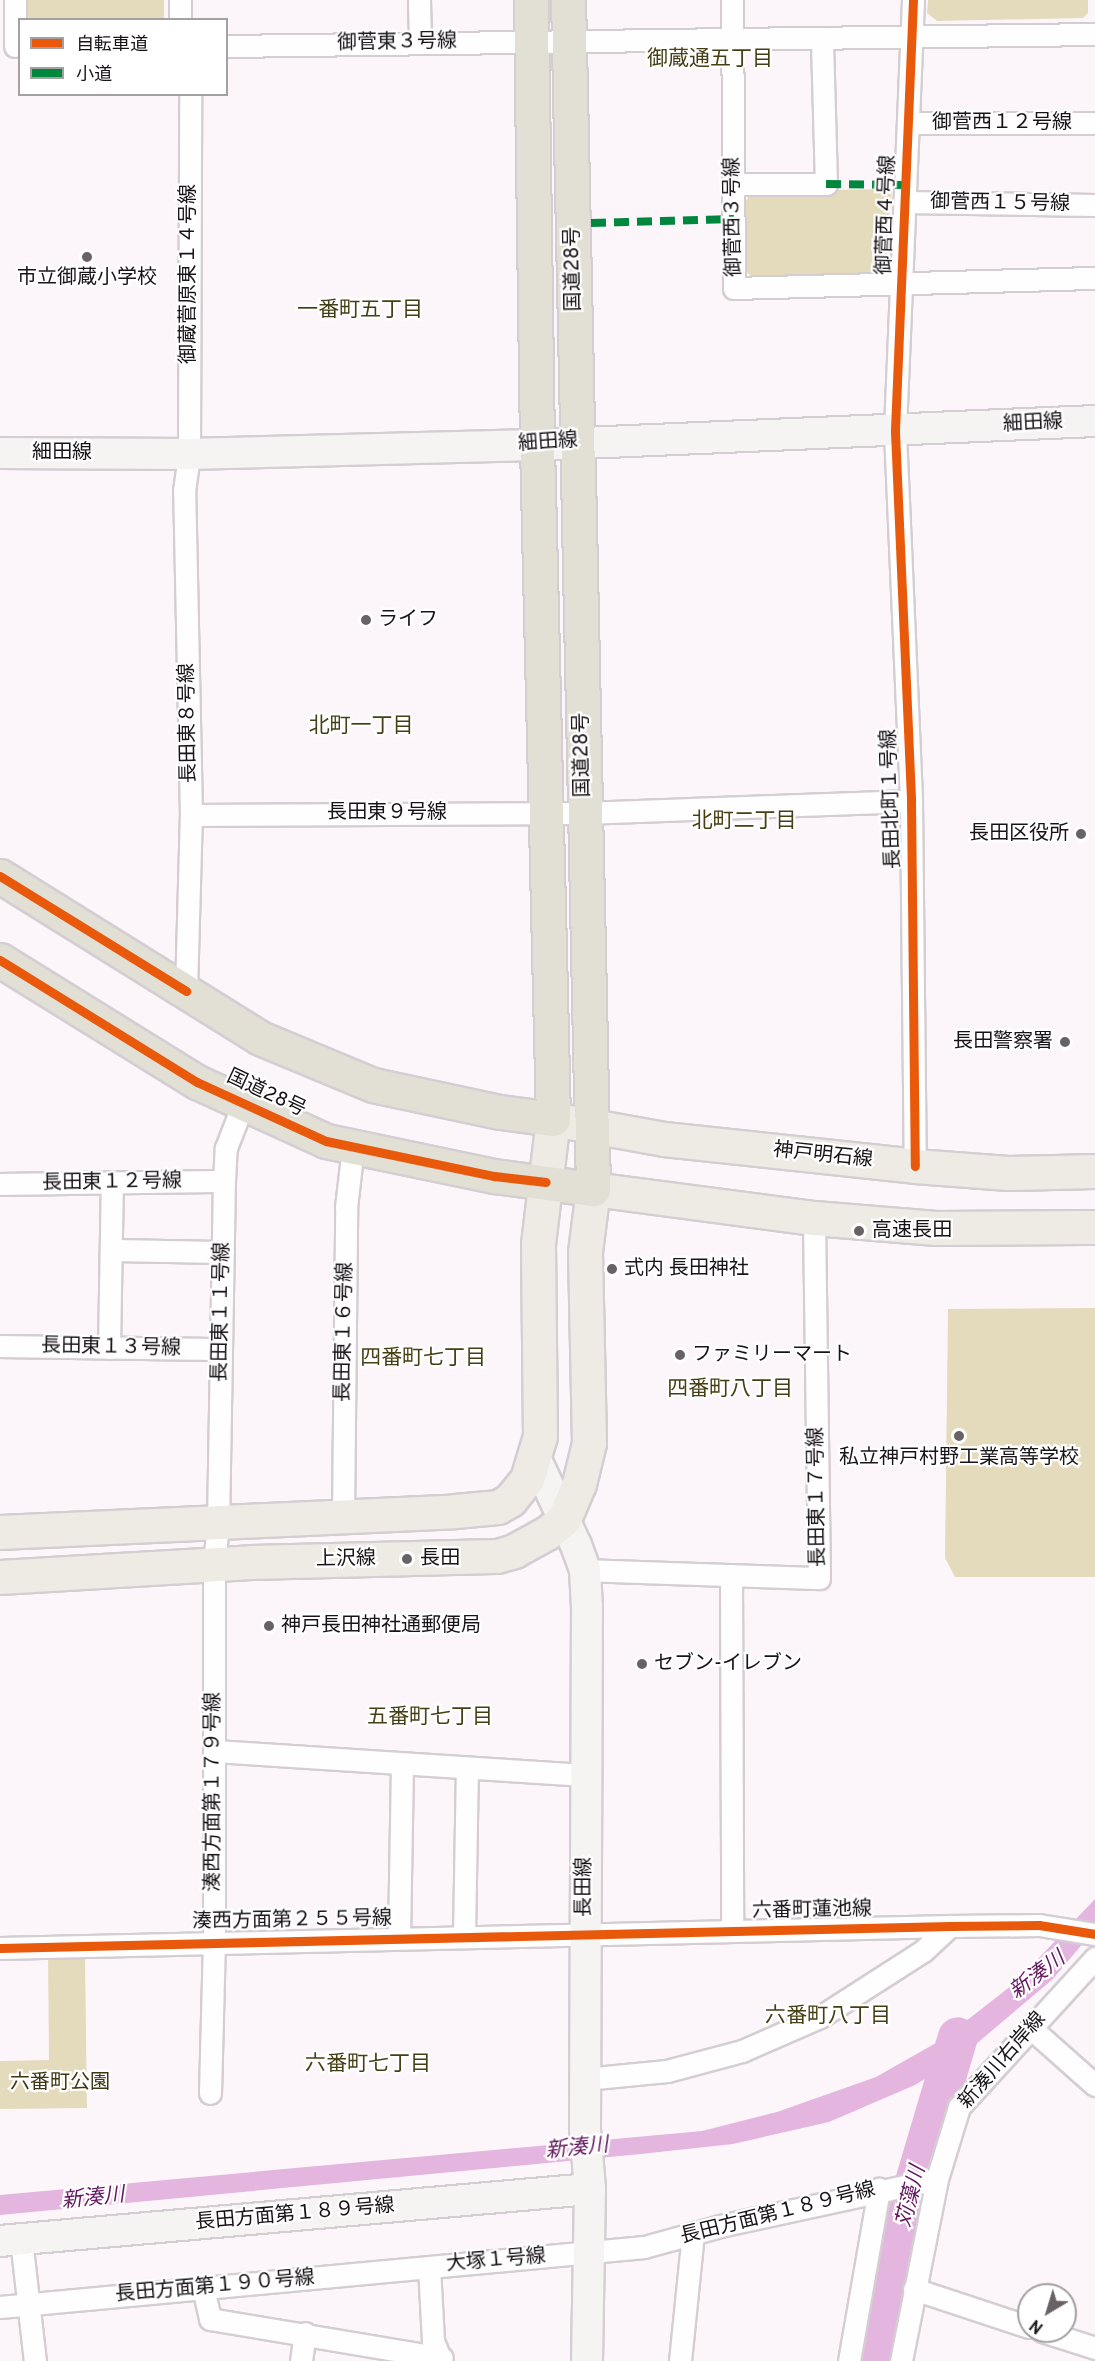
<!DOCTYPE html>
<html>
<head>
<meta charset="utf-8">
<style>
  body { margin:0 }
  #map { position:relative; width:1095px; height:2361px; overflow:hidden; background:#fcf6fb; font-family:Overpass,"Noto Sans JP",sans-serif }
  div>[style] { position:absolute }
  .green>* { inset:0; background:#e4dbbd; transform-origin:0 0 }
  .water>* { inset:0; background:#e4b6df }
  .river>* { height:40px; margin:-20px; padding:0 20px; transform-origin:20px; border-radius:20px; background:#e4b6df }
  .roads { filter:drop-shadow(2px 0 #d4ced3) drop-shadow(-2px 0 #d4ced3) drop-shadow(0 2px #d4ced3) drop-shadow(0 -2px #d4ced3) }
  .street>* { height:21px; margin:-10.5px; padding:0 10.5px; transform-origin:10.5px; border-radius:10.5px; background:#fffefe }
  .secondary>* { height:30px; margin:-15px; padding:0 15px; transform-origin:15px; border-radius:15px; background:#f6f4f2 }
  .primary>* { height:33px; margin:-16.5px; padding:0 16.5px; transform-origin:16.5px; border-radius:16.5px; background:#eeebe5 }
  .highway>* { height:33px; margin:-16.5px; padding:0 16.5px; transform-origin:16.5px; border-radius:16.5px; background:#e2dfd5 }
  .quiet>* { height:8px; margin-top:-4px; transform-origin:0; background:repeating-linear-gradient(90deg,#00873e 0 15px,transparent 0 23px) }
  .cycleway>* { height:9px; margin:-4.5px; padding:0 4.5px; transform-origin:4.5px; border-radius:4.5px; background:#e8590c }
  .dots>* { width:16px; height:16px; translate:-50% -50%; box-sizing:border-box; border:3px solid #fff; border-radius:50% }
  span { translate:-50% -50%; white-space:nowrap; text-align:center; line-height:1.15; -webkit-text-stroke:4.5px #fff; paint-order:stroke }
  .street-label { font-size:20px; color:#181317 }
  .poi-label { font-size:20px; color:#181317 }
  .left { translate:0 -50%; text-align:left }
  .right { translate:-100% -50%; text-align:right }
  .park-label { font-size:20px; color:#3e3612 }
  .neighbourhood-label { font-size:21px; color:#463e14 }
  .water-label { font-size:21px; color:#63195f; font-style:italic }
  .legend { position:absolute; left:18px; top:18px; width:210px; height:78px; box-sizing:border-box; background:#fff; border:2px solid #a3a1a2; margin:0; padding:8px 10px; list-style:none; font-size:18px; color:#181317 }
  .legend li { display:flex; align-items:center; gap:12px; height:30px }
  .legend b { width:30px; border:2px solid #a3a1a2 }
  .north { position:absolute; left:1017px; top:2283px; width:60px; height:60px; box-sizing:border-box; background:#fff; border:2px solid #a3a1a2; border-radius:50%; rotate:218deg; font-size:16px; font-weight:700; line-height:24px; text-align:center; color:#181317 }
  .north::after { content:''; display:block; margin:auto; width:21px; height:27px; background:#686267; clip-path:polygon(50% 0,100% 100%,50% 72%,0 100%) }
</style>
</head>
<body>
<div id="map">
  <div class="green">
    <div style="left:24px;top:0;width:140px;height:19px"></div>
    <div style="clip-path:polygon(928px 0,1088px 0,1088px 13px,1083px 18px,937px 21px,927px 13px)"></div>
    <div style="clip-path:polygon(892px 189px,884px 276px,756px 280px,743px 269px,744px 203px,753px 191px)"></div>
    <div style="clip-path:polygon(1095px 1308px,1095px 1577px,955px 1577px,945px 1558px,948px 1309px)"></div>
    <div style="clip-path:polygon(48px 1957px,85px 1957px,87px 2108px,0 2109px,0 2061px,49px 2060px)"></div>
  </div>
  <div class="water">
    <div style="clip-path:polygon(1095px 1899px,1095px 1929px,1053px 1979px,962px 2056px,915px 2085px,829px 2122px,733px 2144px,641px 2154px,0 2215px,0 2195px,702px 2131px,777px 2112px,876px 2077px,943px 2039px,1016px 1982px)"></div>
  </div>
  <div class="river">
    <div style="left:880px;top:2361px;width:154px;rotate:-79.9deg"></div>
    <div style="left:907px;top:2209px;width:179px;rotate:-73.5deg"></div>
  </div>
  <div class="roads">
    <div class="street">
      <div style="left:15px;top:0;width:46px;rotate:90deg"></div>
      <div style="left:419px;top:0;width:42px;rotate:88.6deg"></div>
      <div style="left:732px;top:0;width:288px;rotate:89.6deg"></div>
      <div style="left:734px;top:288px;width:361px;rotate:-1.6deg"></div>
      <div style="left:913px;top:0;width:432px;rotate:92.4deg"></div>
      <div style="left:895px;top:432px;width:369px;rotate:87.5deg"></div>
      <div style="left:911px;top:801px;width:365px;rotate:89.4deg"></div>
      <div style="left:180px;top:20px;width:20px;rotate:-90deg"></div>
      <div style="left:226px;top:46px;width:869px;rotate:-0.79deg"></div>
      <div style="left:909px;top:123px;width:186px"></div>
      <div style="left:733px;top:184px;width:93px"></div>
      <div style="left:826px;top:184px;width:145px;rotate:-91.6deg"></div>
      <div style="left:905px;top:202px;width:190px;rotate:0.9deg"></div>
      <div style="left:191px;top:815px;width:392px;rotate:-0.3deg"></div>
      <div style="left:583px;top:813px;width:328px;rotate:-2.1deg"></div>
      <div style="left:186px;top:991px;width:176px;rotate:-88.4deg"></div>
      <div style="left:191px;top:815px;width:324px;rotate:-91.2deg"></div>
      <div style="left:184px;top:491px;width:37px;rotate:-82deg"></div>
      <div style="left:189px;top:454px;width:360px;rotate:-89.8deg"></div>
      <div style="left:0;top:1184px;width:224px;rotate:-0.8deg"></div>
      <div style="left:111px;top:1250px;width:112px;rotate:1deg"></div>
      <div style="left:0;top:1346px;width:221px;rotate:0.8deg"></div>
      <div style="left:109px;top:1348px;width:165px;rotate:-89deg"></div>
      <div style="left:343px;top:1517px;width:310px;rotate:-89.4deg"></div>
      <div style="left:346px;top:1207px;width:60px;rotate:-83.3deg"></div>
      <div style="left:585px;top:1570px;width:234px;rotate:2deg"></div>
      <div style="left:819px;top:1578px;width:360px;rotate:-90.8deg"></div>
      <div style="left:731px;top:1575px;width:356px;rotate:89.8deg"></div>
      <div style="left:214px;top:1751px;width:372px;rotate:3.7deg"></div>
      <div style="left:464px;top:1936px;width:168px;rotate:-89deg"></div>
      <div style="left:399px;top:1937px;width:172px;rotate:-89deg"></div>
      <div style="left:0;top:1948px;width:950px;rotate:-1.33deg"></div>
      <div style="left:950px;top:1926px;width:89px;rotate:-0.6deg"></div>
      <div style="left:1039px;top:1925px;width:57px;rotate:9.1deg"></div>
      <div style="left:1033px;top:2030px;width:83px;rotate:41.6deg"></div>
      <div style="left:585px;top:2079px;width:82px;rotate:-5.6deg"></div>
      <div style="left:667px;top:2071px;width:78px;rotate:-14.9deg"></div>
      <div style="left:742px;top:2051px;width:85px;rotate:-23.6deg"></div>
      <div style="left:820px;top:2017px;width:122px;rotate:-32.7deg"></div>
      <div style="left:923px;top:1951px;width:37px;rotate:-43deg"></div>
      <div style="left:210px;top:2093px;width:152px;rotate:-88.5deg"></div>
      <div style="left:214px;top:1941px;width:377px;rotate:-90deg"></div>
      <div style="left:214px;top:1564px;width:41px;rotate:-84.4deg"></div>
      <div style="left:218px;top:1523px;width:342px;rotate:-89deg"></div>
      <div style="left:224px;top:1181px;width:33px;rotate:-87deg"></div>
      <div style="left:226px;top:1148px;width:47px;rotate:-68.9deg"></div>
      <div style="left:21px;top:2239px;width:123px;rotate:83.5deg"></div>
      <div style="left:429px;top:2267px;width:74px;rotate:86.9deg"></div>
      <div style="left:433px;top:2341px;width:22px;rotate:68deg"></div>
      <div style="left:203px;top:2288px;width:32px;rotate:77deg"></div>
      <div style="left:210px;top:2319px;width:235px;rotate:9.5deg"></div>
      <div style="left:914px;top:2289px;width:121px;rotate:18.3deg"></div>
      <div style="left:0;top:2307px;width:647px;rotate:-5.32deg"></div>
      <div style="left:644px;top:2247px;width:79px;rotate:-15.4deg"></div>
      <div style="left:720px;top:2226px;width:222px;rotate:-12.2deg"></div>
      <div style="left:1042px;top:2331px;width:56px;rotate:17.8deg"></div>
      <div style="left:301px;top:2361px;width:28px;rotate:-82deg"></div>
      <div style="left:680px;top:2361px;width:128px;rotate:-84.2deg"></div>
      <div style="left:849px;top:2361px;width:175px;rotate:-80.1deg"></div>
      <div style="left:901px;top:2361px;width:186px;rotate:-78.8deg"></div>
      <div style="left:937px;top:2179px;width:75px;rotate:-73deg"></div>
      <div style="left:959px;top:2107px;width:202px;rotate:-47.6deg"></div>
    </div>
    <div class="secondary">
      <div style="left:0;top:453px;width:189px;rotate:0.3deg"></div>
      <div style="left:189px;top:454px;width:348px;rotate:-1.5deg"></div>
      <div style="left:537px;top:445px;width:559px;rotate:-2.46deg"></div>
      <div style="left:536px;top:1460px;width:94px;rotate:64.8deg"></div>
      <div style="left:576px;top:1545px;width:27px;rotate:70deg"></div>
      <div style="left:585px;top:1570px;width:36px;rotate:87deg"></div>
      <div style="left:587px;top:1606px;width:523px;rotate:90.22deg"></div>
      <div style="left:585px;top:2129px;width:60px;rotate:85.2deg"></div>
      <div style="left:590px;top:2189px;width:172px;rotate:91deg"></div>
      <div style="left:0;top:2241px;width:592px;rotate:-5.04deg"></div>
    </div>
    <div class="primary">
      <div style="left:0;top:1532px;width:455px;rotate:-2.6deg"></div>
      <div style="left:455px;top:1511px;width:43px;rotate:-5.3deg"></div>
      <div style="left:498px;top:1507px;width:14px;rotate:-30deg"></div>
      <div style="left:510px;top:1500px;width:27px;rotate:-51deg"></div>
      <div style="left:527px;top:1479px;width:45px;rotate:-73.2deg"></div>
      <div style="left:540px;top:1436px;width:192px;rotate:-90.6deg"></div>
      <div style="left:538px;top:1244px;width:126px;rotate:-83.2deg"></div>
      <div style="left:553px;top:1119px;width:113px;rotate:10.2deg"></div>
      <div style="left:664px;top:1139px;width:252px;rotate:6.1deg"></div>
      <div style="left:915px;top:1166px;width:93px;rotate:4.3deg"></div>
      <div style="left:1008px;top:1173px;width:87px;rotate:-1.3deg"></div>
      <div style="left:0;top:1577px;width:251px;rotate:-3.4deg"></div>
      <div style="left:251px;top:1562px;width:246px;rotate:-1.4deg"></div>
      <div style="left:497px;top:1556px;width:18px;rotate:-16deg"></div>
      <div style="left:514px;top:1551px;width:38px;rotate:-29deg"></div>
      <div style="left:547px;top:1533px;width:22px;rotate:-39deg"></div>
      <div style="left:564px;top:1519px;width:38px;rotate:-67deg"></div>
      <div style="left:579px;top:1484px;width:42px;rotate:-76.3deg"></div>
      <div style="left:589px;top:1443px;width:191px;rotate:-91.2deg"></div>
      <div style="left:585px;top:1252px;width:64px;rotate:-82.8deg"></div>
      <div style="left:593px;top:1189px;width:223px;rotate:7.5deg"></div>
      <div style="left:814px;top:1218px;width:122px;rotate:4.7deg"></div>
      <div style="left:936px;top:1228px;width:159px;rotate:-0.4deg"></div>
    </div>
    <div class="highway">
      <div style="left:0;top:876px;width:306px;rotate:31.9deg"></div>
      <div style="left:260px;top:1038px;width:122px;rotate:22.6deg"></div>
      <div style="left:373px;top:1085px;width:130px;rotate:12deg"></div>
      <div style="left:500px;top:1112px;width:53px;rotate:7.5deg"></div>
      <div style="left:553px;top:1119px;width:674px;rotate:-91.36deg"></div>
      <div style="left:537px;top:445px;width:445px;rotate:-90.8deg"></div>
      <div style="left:0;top:960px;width:232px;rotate:31.8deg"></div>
      <div style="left:197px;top:1082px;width:142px;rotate:24.6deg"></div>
      <div style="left:326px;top:1141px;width:172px;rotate:11.8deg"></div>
      <div style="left:494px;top:1176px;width:100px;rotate:7.5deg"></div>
      <div style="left:593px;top:1189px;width:1189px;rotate:-91.2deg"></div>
    </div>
  </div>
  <div class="quiet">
    <div style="left:826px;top:184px;width:80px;rotate:0.7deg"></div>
    <div style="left:591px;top:223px;width:143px;rotate:-1.6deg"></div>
  </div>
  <div class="cycleway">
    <div style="left:913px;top:0;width:432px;rotate:92.4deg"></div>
    <div style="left:895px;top:432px;width:369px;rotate:87.5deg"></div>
    <div style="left:911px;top:801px;width:365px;rotate:89.4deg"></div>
    <div style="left:0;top:876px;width:219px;rotate:31.7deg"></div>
    <div style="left:0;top:960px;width:232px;rotate:31.8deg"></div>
    <div style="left:197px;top:1082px;width:142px;rotate:24.6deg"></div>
    <div style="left:326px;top:1141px;width:172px;rotate:11.8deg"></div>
    <div style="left:494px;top:1176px;width:52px;rotate:6.6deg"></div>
    <div style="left:0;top:1948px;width:950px;rotate:-1.33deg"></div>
    <div style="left:950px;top:1926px;width:89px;rotate:-0.6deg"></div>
    <div style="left:1039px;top:1925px;width:57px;rotate:9.1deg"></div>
  </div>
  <div class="dots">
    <div style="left:87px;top:257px;background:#686267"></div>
    <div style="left:366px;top:620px;background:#686267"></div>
    <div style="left:1081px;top:834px;background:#686267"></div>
    <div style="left:1065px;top:1042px;background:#686267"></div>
    <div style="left:859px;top:1231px;background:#686267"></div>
    <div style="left:612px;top:1269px;background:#686267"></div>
    <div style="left:680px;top:1355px;background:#686267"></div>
    <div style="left:959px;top:1436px;background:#686267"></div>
    <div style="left:407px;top:1559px;background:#686267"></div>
    <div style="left:269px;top:1626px;background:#686267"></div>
    <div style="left:642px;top:1664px;background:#686267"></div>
  </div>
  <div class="street-label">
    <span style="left:397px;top:43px;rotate:-1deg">御菅東３号線</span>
    <span style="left:1002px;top:123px">御菅西１２号線</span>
    <span style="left:1000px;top:204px;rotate:1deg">御菅西１５号線</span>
    <span style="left:887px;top:215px;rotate:-88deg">御菅西４号線</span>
    <span style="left:734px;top:217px;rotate:-91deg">御菅西３号線</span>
    <span style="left:574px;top:269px;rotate:-91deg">国道28号</span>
    <span style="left:189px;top:274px;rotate:-90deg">御蔵菅原東１４号線</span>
    <span style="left:1033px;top:424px;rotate:-3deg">細田線</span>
    <span style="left:548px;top:443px;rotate:-4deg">細田線</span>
    <span style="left:62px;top:453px">細田線</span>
    <span style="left:189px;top:723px;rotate:-91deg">長田東８号線</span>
    <span style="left:583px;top:755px;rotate:-91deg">国道28号</span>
    <span style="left:892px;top:799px;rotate:-92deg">長田北町１号線</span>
    <span style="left:387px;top:813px">長田東９号線</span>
    <span style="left:266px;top:1094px;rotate:25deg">国道28号</span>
    <span style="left:823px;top:1156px;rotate:6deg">神戸明石線</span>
    <span style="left:112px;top:1183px;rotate:-1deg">長田東１２号線</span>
    <span style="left:222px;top:1312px;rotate:-89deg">長田東１１号線</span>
    <span style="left:345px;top:1332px;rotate:-89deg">長田東１６号線</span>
    <span style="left:111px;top:1348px;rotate:1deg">長田東１３号線</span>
    <span style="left:818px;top:1497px;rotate:-91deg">長田東１７号線</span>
    <span style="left:346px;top:1560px;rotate:-1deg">上沢線</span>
    <span style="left:214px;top:1792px;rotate:-90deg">湊西方面第１７９号線</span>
    <span style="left:585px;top:1887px;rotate:-90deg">長田線</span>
    <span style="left:812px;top:1911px;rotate:-1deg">六番町蓮池線</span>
    <span style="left:292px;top:1921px;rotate:-1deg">湊西方面第２５５号線</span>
    <span style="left:1003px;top:2061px;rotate:-49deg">新湊川右岸線</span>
    <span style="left:778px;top:2214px;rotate:-14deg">長田方面第１８９号線</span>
    <span style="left:295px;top:2215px;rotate:-5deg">長田方面第１８９号線</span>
    <span style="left:496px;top:2261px;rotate:-5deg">大塚１号線</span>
    <span style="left:215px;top:2287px;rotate:-5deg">長田方面第１９０号線</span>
  </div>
  <div class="poi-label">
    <span style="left:87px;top:278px">市立御蔵小学校</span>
    <span class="left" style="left:378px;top:620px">ライフ</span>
    <span class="right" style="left:1069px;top:834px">長田区役所</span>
    <span class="right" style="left:1053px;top:1042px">長田警察署</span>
    <span class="left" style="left:872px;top:1231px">高速長田</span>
    <span class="left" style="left:624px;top:1269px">式内 長田神社</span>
    <span class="left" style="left:692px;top:1355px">ファミリーマート</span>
    <span style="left:959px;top:1458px">私立神戸村野工業高等学校</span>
    <span class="left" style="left:420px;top:1559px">長田</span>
    <span class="left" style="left:281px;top:1626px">神戸長田神社通郵便局</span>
    <span class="left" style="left:654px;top:1664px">セブン-イレブン</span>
  </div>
  <div class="park-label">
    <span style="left:60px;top:2083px">六番町公園</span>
  </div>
  <div class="neighbourhood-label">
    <span style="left:710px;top:60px">御蔵通五丁目</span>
    <span style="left:360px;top:311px">一番町五丁目</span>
    <span style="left:361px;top:727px">北町一丁目</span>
    <span style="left:744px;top:822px">北町二丁目</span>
    <span style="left:423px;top:1359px">四番町七丁目</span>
    <span style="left:730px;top:1390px">四番町八丁目</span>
    <span style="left:430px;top:1718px">五番町七丁目</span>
    <span style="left:828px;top:2017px">六番町八丁目</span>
    <span style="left:368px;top:2065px">六番町七丁目</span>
  </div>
  <div class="water-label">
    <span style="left:1038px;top:1976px;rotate:-37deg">新湊川</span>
    <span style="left:577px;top:2149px;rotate:-6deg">新湊川</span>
    <span style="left:912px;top:2197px;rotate:-76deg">苅藻川</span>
    <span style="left:93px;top:2199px;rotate:-6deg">新湊川</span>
  </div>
  <ul class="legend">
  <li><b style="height:8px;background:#e8590c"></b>自転車道</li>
  <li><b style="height:8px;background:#00873e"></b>小道</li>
  </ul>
  <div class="north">N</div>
</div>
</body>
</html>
